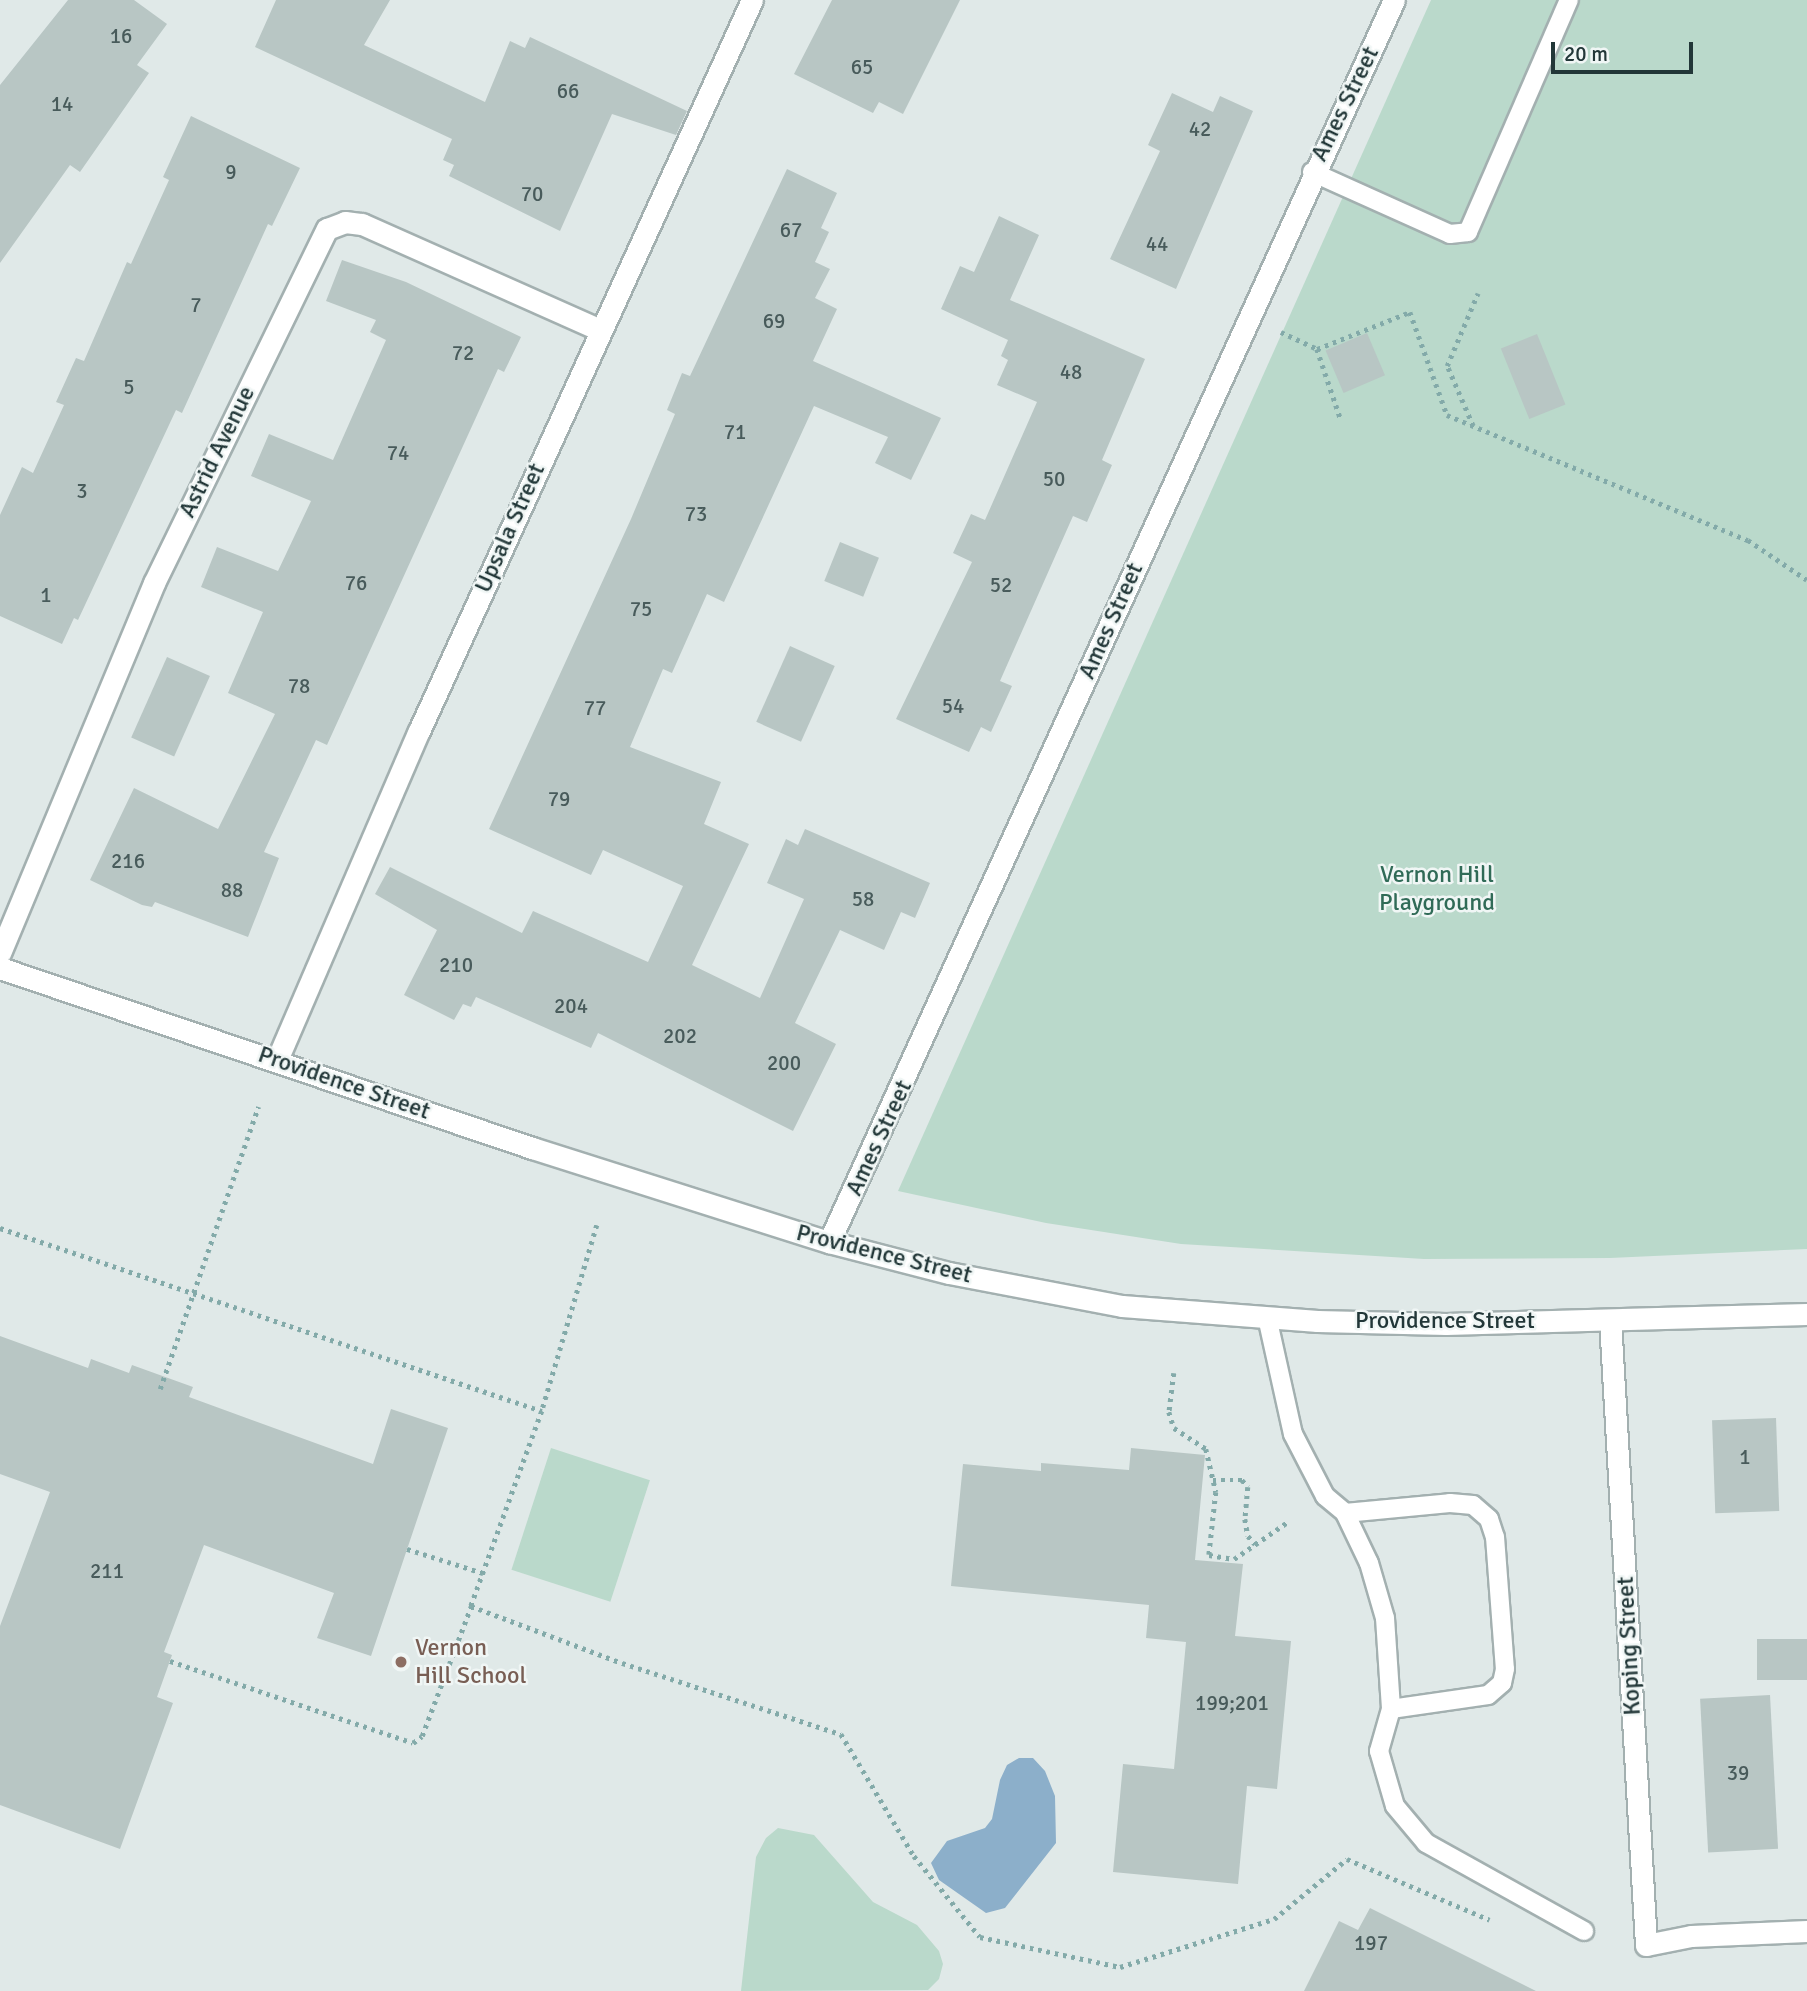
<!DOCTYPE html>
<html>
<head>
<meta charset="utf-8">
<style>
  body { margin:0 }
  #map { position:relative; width:1807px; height:1991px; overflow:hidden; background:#e0e9e8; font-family:Signika,sans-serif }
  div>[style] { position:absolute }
  .green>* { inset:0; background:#bad9cb; transform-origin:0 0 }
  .water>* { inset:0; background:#8cafca }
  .building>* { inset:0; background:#b8c6c4; transform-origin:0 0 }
  .path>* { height:4.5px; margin-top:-2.25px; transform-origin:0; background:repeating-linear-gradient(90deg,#83aaa9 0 3.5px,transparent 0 8.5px) }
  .roads { filter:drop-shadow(2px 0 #a3b0b0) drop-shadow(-2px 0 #a3b0b0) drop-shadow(0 2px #a3b0b0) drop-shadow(0 -2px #a3b0b0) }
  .service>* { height:18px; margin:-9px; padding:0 9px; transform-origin:9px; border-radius:9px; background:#fff }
  .minor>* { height:21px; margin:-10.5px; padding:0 10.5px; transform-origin:10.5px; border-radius:10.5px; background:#fff }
  .secondary>* { height:21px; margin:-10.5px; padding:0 10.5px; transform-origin:10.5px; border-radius:10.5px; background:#fff }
  .dots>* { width:19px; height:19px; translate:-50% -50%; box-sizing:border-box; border:4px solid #f0f6f5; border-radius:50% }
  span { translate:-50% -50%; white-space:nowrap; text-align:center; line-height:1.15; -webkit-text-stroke:5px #f0f6f5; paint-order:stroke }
  .number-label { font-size:21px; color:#485b5b }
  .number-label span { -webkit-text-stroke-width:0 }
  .street-label { font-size:24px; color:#223738 }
  .park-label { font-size:24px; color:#306b57 }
  .education-label { font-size:24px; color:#785e54 }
  .left { translate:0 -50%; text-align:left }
  .scale { position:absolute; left:1551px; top:42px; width:142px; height:32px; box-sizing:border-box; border:4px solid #223738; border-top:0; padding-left:9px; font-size:21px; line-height:24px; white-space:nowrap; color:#223738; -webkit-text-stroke:5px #f0f6f5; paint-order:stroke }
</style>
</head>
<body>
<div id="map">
  <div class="green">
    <div style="clip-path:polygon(1431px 0,1807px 0,1807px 1249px,1610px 1258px,1424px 1259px,1181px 1244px,1046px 1223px,898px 1191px)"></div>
    <div style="left:551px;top:1448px;width:104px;height:128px;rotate:18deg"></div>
    <div style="clip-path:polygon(778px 1828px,814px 1835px,873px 1902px,917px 1925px,939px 1951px,943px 1964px,939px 1979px,928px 1990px,741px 1991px,756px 1857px,766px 1838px)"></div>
  </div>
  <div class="water">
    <div style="clip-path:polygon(1019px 1758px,1033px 1758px,1045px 1771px,1055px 1796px,1056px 1843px,1005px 1908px,986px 1913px,939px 1880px,931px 1863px,947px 1841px,985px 1828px,992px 1819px,1000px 1780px,1007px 1765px)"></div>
  </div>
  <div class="building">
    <div style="clip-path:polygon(68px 0,134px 0,167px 24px,137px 65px,149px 73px,80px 172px,70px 165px,0 263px,0 85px)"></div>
    <div style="clip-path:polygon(276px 0,390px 0,364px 45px,485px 102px,510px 41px,525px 48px,530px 37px,687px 111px,676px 135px,612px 114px,560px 231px,449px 176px,454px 165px,443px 160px,452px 139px,255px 47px)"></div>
    <div style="clip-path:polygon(832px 0,960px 0,903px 114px,879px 102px,873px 113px,794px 74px)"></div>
    <div style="clip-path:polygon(1172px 93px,1213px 112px,1220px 96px,1253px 111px,1176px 289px,1110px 259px,1160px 151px,1148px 145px)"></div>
    <div style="clip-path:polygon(191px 116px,300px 168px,272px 226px,268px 224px,182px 413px,176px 410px,78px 620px,74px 618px,62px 644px,0 616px,0 515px,22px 467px,33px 473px,64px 405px,56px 402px,76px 358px,84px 361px,127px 262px,131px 264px,169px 180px,163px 177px)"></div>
    <div style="clip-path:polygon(787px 169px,837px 193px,821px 228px,829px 232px,815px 262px,830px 269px,815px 298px,837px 309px,813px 361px,941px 418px,911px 480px,875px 463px,888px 437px,814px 406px,724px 602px,707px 594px,672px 673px,663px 669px,630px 747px,721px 782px,704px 824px,749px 844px,692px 965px,760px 998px,804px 899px,767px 883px,786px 839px,798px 845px,805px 829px,930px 883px,915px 918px,901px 912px,884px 950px,840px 930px,795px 1023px,836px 1044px,793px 1131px,598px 1033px,591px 1048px,476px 997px,471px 1007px,463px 1004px,454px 1020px,404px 995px,437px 930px,375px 894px,390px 867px,522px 933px,533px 911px,648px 962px,683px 886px,603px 850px,591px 875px,489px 829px,631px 519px,675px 414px,667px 410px,682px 373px,690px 376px)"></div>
    <div style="clip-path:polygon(999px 216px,1039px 235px,1010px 300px,1145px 359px,1102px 460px,1112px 465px,1087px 522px,1073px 516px,1000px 681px,1012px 686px,991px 732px,981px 727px,969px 752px,896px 719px,972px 562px,953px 553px,971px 514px,985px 520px,1037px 402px,997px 385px,1008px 360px,1001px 356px,1008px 340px,941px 309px,960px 266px,974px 272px)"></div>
    <div style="clip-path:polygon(342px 260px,406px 282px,521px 337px,504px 372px,498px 369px,327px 745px,316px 740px,264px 852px,279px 858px,248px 937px,155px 902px,152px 907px,142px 905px,90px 880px,134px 788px,218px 829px,275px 714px,228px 693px,263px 612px,201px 587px,217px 547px,278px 571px,311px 501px,251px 476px,269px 434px,333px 460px,386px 340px,370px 332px,376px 320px,326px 301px)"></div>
    <div style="left:1367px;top:333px;width:46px;height:45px;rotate:67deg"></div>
    <div style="left:1537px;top:334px;width:76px;height:39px;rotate:68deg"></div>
    <div style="left:840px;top:542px;width:42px;height:42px;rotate:22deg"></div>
    <div style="left:790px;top:646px;width:49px;height:83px;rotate:24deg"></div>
    <div style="left:167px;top:657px;width:47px;height:88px;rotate:24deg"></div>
    <div style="clip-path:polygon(0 1336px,88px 1368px,91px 1359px,129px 1373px,132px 1365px,193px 1387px,189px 1397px,373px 1464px,391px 1409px,448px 1428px,371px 1656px,317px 1638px,334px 1593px,204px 1545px,164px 1652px,172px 1655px,157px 1697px,173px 1703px,120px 1849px,0 1805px,0 1626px,50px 1492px,0 1474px)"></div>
    <div style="left:1776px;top:1418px;width:93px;height:64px;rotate:88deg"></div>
    <div style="clip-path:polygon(1131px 1448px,1205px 1455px,1195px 1560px,1243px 1564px,1235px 1636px,1291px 1641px,1277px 1789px,1247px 1786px,1238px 1884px,1113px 1872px,1123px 1764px,1174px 1769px,1186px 1642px,1146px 1638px,1149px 1605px,951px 1586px,963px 1464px,1041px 1471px,1041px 1463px,1129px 1470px)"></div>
    <div style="left:1757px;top:1639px;width:50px;height:41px"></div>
    <div style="left:1770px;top:1695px;width:154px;height:70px;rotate:87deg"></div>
    <div style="clip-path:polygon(1370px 1908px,1536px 1991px,1304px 1991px,1339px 1921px,1358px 1930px)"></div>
  </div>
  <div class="path">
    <div style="left:1281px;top:332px;width:40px;rotate:25deg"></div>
    <div style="left:1317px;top:349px;width:100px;rotate:-21.7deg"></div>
    <div style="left:1410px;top:312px;width:109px;rotate:70.2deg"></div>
    <div style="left:1447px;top:415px;width:326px;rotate:22.6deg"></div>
    <div style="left:1748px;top:540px;width:71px;rotate:34.1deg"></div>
    <div style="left:1317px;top:349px;width:75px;rotate:71.3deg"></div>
    <div style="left:1473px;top:426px;width:65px;rotate:-113.4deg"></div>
    <div style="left:1447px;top:366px;width:79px;rotate:-67deg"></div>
    <div style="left:597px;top:1225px;width:194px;rotate:106.5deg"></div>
    <div style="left:542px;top:1411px;width:208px;rotate:110deg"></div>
    <div style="left:471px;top:1606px;width:161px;rotate:20.7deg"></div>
    <div style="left:622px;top:1663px;width:230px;rotate:18deg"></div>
    <div style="left:841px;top:1734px;width:142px;rotate:59.1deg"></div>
    <div style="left:914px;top:1856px;width:104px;rotate:50.8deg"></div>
    <div style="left:980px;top:1937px;width:143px;rotate:12.1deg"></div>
    <div style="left:1120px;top:1967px;width:161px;rotate:-17.3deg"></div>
    <div style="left:1274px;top:1919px;width:94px;rotate:-39.4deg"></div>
    <div style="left:1347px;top:1859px;width:155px;rotate:23.1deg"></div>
    <div style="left:0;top:1228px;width:572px;rotate:18.66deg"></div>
    <div style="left:1174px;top:1373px;width:39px;rotate:97deg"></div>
    <div style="left:1169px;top:1412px;width:17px;rotate:73deg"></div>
    <div style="left:1174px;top:1428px;width:38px;rotate:33deg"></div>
    <div style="left:1206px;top:1449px;width:44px;rotate:76.9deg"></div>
    <div style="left:1216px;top:1492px;width:63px;rotate:96.3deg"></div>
    <div style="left:1209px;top:1555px;width:25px;rotate:9deg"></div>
    <div style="left:1234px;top:1559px;width:67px;rotate:-34.6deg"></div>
    <div style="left:160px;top:1389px;width:299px;rotate:-70.8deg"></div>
    <div style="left:1213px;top:1480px;width:29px"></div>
    <div style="left:1242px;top:1480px;width:9px;rotate:49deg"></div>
    <div style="left:1248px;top:1487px;width:32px;rotate:95deg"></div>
    <div style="left:1245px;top:1519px;width:17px;rotate:80deg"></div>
    <div style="left:1248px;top:1536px;width:11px;rotate:49deg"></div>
    <div style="left:407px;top:1549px;width:80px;rotate:17.5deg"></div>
    <div style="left:170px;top:1661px;width:256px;rotate:18.6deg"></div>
    <div style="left:413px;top:1743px;width:11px;rotate:-38deg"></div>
    <div style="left:422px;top:1736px;width:139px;rotate:-69.3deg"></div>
  </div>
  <div class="roads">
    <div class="service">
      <div style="left:1312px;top:172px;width:151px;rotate:24.2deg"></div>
      <div style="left:1450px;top:234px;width:18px;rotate:-6deg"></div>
      <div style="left:1468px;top:232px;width:253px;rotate:-66.5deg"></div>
      <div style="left:1267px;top:1317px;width:120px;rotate:77.5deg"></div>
      <div style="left:1293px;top:1434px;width:70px;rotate:62.7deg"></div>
      <div style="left:1325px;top:1496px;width:26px;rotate:40deg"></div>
      <div style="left:1345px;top:1513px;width:105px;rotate:-5.4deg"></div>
      <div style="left:1450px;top:1503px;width:23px;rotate:5deg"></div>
      <div style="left:1473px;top:1505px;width:21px;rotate:41deg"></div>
      <div style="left:1489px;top:1519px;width:19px;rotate:72deg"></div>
      <div style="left:1495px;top:1537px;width:132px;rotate:85.7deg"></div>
      <div style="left:1505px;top:1669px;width:14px;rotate:102deg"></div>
      <div style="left:1502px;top:1683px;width:18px;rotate:139deg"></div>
      <div style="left:1488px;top:1695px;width:98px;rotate:171.8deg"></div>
      <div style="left:1391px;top:1709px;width:44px;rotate:105.9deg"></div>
      <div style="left:1379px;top:1751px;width:57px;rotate:73.8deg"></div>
      <div style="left:1395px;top:1806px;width:48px;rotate:50deg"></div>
      <div style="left:1426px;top:1843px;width:181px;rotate:29.1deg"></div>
      <div style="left:1345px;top:1513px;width:55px;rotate:64.4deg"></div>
      <div style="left:1369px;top:1563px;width:57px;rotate:73.8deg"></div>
      <div style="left:1385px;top:1618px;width:91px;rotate:86.2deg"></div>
    </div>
    <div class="minor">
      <div style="left:0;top:953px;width:401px;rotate:-67.4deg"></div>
      <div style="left:154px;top:583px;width:394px;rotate:-64deg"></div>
      <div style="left:327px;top:229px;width:19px;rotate:-21deg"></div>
      <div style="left:345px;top:222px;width:17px;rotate:7deg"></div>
      <div style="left:362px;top:224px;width:261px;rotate:24deg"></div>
      <div style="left:277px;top:1060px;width:358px;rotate:-66.7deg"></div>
      <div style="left:419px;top:731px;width:803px;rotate:-65.51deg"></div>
      <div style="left:829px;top:1242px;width:1364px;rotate:-65.54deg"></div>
      <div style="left:1610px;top:1320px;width:626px;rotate:86.7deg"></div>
      <div style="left:1646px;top:1945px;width:46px;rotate:-11.3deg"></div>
      <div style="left:1691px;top:1936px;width:116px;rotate:-2.5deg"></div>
    </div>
    <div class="secondary">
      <div style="left:0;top:968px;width:562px;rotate:18.69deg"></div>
      <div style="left:532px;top:1148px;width:312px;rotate:17.6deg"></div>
      <div style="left:829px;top:1242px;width:124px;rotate:14.5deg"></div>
      <div style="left:949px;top:1273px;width:176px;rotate:10.8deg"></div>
      <div style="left:1122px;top:1306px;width:196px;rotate:4.4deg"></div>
      <div style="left:1317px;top:1321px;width:129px;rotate:1.3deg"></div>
      <div style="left:1446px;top:1324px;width:361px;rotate:-1.6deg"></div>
    </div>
  </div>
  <div class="dots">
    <div style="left:401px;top:1662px;background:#8d6e63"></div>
  </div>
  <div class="number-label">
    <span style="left:121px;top:36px">16</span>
    <span style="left:862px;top:67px">65</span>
    <span style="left:568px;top:91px">66</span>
    <span style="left:62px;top:104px">14</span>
    <span style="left:1200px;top:129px">42</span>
    <span style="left:231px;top:172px">9</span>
    <span style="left:532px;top:194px">70</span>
    <span style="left:791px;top:230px">67</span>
    <span style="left:1157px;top:244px">44</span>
    <span style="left:196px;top:305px">7</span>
    <span style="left:774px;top:321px">69</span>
    <span style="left:463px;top:353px">72</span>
    <span style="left:1071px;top:372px">48</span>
    <span style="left:129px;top:387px">5</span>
    <span style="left:735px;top:432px">71</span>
    <span style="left:398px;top:453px">74</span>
    <span style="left:1054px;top:479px">50</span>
    <span style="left:82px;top:491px">3</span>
    <span style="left:696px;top:514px">73</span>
    <span style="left:356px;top:583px">76</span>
    <span style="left:1001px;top:585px">52</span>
    <span style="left:46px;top:595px">1</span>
    <span style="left:641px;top:609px">75</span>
    <span style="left:299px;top:686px">78</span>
    <span style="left:953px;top:706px">54</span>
    <span style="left:595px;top:708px">77</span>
    <span style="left:559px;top:799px">79</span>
    <span style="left:128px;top:861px">216</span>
    <span style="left:232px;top:890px">88</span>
    <span style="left:863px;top:899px">58</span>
    <span style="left:456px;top:965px">210</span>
    <span style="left:571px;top:1006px">204</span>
    <span style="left:680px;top:1036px">202</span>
    <span style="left:784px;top:1063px">200</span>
    <span style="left:1745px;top:1457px">1</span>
    <span style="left:107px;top:1571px">211</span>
    <span style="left:1232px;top:1703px">199;201</span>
    <span style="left:1738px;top:1773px">39</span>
    <span style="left:1371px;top:1943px">197</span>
  </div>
  <div class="street-label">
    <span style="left:1345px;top:104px;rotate:-64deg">Ames Street</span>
    <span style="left:217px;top:452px;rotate:-64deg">Astrid Avenue</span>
    <span style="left:510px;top:528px;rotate:-66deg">Upsala Street</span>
    <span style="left:1111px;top:621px;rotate:-66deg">Ames Street</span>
    <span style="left:344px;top:1083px;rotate:19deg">Providence Street</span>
    <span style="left:879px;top:1138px;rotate:-65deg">Ames Street</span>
    <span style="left:884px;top:1254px;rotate:14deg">Providence Street</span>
    <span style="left:1445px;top:1321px">Providence Street</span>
    <span style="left:1629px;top:1646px;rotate:-93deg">Koping Street</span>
  </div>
  <div class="park-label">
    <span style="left:1437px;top:889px">Vernon Hill<br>Playground</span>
  </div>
  <div class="education-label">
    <span class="left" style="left:415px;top:1662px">Vernon<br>Hill School</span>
  </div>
  <div class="scale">20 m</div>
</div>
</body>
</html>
